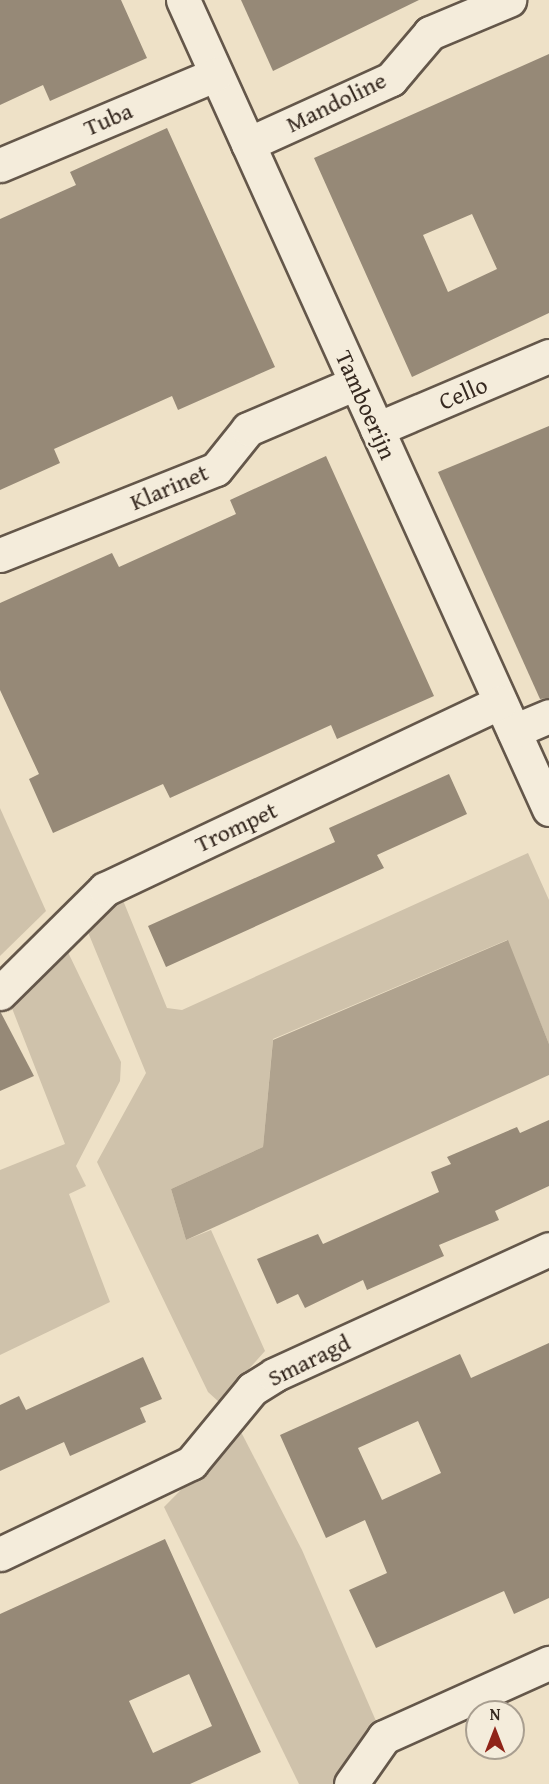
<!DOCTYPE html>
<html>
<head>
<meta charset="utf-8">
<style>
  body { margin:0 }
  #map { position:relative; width:549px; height:1784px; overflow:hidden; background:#eee1c7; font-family:"Gentium Book Plus",serif }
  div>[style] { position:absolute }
  .green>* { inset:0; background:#cfc2ab }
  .water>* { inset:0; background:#afa28e }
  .building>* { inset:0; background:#968977 }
  .roads { filter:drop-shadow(2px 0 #64574a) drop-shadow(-2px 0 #64574a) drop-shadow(0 2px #64574a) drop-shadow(0 -2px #64574a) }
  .minor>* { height:33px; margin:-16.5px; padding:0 16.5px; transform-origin:16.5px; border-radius:16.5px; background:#f4ecdb }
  span { translate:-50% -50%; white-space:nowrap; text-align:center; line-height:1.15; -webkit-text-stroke:5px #f4ecdb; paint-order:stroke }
  .street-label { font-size:24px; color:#362920 }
  .north { position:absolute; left:465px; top:1700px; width:60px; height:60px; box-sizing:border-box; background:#f4ecdb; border:2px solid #a89e90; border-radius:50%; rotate:0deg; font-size:16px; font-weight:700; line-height:24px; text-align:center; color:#362920 }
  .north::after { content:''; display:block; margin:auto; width:21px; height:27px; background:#8f2418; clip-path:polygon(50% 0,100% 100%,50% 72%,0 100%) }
</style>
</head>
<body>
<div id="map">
  <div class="green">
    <div style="clip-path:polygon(0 808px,46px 911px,0 956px)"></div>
    <div style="clip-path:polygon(528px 853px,549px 900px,549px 1044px,507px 940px,273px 1039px,263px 1147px,171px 1189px,186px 1240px,211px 1230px,265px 1351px,219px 1402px,208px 1392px,97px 1162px,146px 1073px,85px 925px,120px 893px,167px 1008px,182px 1010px)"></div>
    <div style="clip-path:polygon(64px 944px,121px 1062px,120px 1081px,76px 1166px,86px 1186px,69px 1194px,110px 1302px,0 1355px,0 1170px,65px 1144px,8px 998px)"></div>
    <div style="clip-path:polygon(240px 1430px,302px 1550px,379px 1728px,333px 1784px,299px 1784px,164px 1507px)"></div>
  </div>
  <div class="water">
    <div style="clip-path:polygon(508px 940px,549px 1044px,549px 1075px,186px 1240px,171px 1189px,263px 1147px,273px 1040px)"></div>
  </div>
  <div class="building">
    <div style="clip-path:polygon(0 0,121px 0,147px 58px,50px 101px,43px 85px,0 105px)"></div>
    <div style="clip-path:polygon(241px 0,419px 0,273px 71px)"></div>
    <div style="clip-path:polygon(evenodd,549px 54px,549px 313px,412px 377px,314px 158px,549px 54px,472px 214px,497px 269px,448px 292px,423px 235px,472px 214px)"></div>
    <div style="clip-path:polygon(167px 128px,275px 367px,178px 410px,172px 396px,54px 449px,60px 463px,0 490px,0 219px,76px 185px,70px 172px)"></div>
    <div style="clip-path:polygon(549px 426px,549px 698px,540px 699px,438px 472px)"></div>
    <div style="clip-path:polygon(326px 456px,434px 696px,337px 739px,331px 725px,170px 798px,163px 784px,53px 833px,29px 779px,39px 774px,0 690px,0 603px,112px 553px,119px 567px,203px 529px,236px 514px,230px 500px)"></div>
    <div style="clip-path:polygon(449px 774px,467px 814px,377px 855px,384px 868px,166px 967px,148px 926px,335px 842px,329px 828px)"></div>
    <div style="clip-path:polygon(0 1011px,34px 1076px,0 1091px)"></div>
    <div style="clip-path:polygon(549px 1120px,549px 1186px,495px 1211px,499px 1220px,439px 1245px,444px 1256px,367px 1290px,363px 1280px,305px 1308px,298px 1294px,277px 1304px,257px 1259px,318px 1234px,323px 1244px,439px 1192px,431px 1172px,451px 1164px,447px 1157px,517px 1127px,520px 1133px)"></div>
    <div style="clip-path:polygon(evenodd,549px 1343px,549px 1598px,514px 1614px,504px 1591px,376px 1648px,349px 1590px,387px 1573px,365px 1520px,326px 1538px,280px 1435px,460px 1354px,471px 1378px,549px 1343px,418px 1421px,441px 1473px,382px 1500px,358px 1448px,418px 1421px)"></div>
    <div style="clip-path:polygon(143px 1357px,162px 1399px,140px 1408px,146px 1422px,70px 1456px,64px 1442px,0 1471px,0 1405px,19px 1396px,26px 1410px)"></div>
    <div style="clip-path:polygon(evenodd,165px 1539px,261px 1752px,190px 1784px,0 1784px,0 1614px,165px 1539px,189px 1674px,212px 1726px,153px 1753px,129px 1701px,189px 1674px)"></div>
  </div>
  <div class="roads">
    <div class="minor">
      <div style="left:183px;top:0;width:888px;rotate:65.66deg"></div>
      <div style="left:248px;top:144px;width:157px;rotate:-24.4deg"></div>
      <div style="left:391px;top:79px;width:60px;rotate:-49.7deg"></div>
      <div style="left:430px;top:33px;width:86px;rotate:-22.7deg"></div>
      <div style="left:0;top:165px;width:234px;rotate:-22.8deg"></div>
      <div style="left:377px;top:429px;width:187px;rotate:-23deg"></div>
      <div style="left:0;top:555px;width:232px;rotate:-21.7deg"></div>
      <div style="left:216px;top:469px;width:51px;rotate:-51.3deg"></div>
      <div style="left:248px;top:429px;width:117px;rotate:-23.1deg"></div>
      <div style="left:514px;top:731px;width:38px;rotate:-23deg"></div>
      <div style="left:0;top:993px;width:148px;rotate:-44.7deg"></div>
      <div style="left:105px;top:889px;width:437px;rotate:-25.3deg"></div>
      <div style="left:0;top:1554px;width:212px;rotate:-25.5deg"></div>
      <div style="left:191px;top:1463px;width:96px;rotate:-50.5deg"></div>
      <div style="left:252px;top:1389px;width:26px;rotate:-32deg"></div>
      <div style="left:274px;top:1375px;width:302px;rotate:-24.6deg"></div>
      <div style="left:351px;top:1784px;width:57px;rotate:-54.9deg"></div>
      <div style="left:384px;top:1737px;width:181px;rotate:-24.2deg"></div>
    </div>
  </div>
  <div class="street-label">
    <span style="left:336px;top:102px;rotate:-26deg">Mandoline</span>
    <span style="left:108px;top:119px;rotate:-23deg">Tuba</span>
    <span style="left:463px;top:393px;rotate:-23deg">Cello</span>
    <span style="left:366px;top:405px;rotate:66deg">Tamboerijn</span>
    <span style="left:169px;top:487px;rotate:-23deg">Klarinet</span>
    <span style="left:236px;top:827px;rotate:-25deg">Trompet</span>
    <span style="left:309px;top:1360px;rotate:-26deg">Smaragd</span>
  </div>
  <div class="north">N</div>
</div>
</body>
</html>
